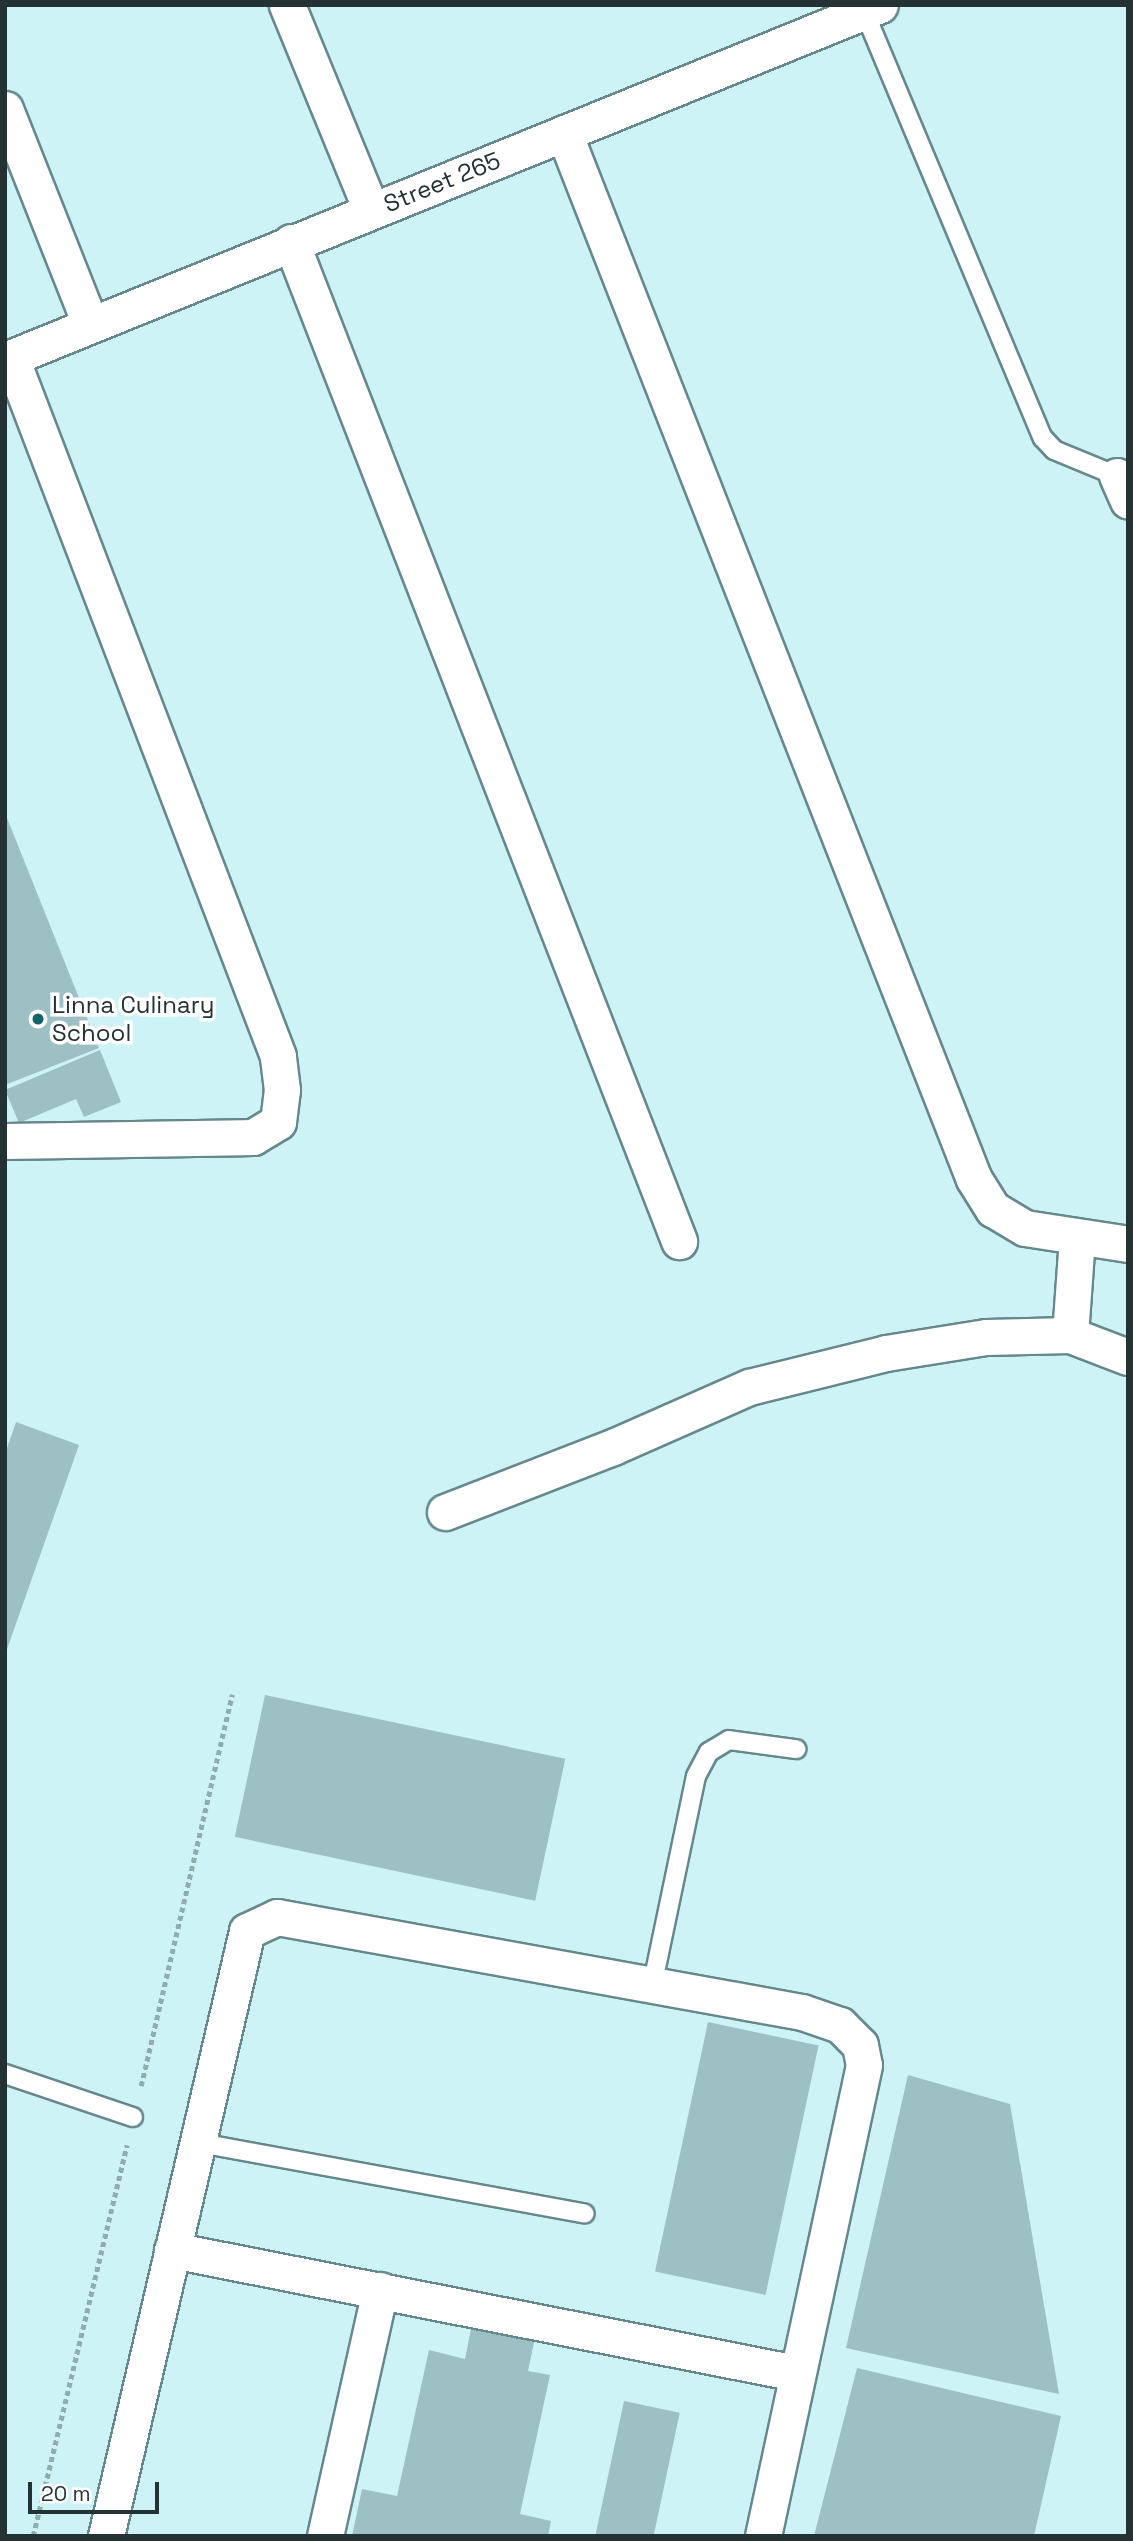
<!DOCTYPE html>
<html>
<head>
<meta charset="utf-8">
<style>
  body { margin:0 }
  #map { position:relative; width:1133px; height:2541px; overflow:hidden; background:#cef3f7; font-family:"Space Grotesk",sans-serif }
  div>[style] { position:absolute }
  .building>* { inset:0; background:#9cc0c4; transform-origin:0 0 }
  .path>* { height:4.5px; margin-top:-2.25px; transform-origin:0; background:repeating-linear-gradient(90deg,#8facaf 0 5px,transparent 0 8.5px) }
  .roads { filter:drop-shadow(2px 0 #66888c) drop-shadow(-2px 0 #66888c) drop-shadow(0 2px #66888c) drop-shadow(0 -2px #66888c) }
  .lane>* { height:18px; margin:-9px; padding:0 9px; transform-origin:9px; border-radius:9px; background:#fff }
  .street>* { height:35px; margin:-17.5px; padding:0 17.5px; transform-origin:17.5px; border-radius:17.5px; background:#fff }
  .dots>* { width:19px; height:19px; translate:-50% -50%; box-sizing:border-box; border:4px solid #fff; border-radius:50% }
  span { translate:-50% -50%; white-space:nowrap; text-align:center; line-height:1.15; -webkit-text-stroke:7px #fff; paint-order:stroke }
  .street-label { font-size:24px; color:#243234 }
  .poi-label { font-size:24px; color:#243234 }
  .left { translate:0 -50%; text-align:left }
  .frame { position:absolute; inset:0; border:7px solid #243234; pointer-events:none }
  .scale { position:absolute; left:28px; top:2482px; width:131px; height:32px; box-sizing:border-box; border:4px solid #243234; border-top:0; padding-left:9px; font-size:21px; line-height:24px; white-space:nowrap; color:#243234; -webkit-text-stroke:5px #fff; paint-order:stroke }
</style>
</head>
<body>
<div id="map">
  <div class="building">
    <div style="clip-path:polygon(5px 813px,99px 1048px,5px 1085px)"></div>
    <div style="clip-path:polygon(100px 1050px,121px 1102px,84px 1117px,76px 1099px,19px 1123px,5px 1090px)"></div>
    <div style="clip-path:polygon(16px 1422px,79px 1445px,6px 1652px,5px 1454px)"></div>
    <div style="left:265px;top:1695px;width:307px;height:145px;rotate:12deg"></div>
    <div style="left:708px;top:2022px;width:113px;height:255px;rotate:12deg"></div>
    <div style="clip-path:polygon(908px 2075px,1010px 2104px,1059px 2394px,846px 2348px)"></div>
    <div style="clip-path:polygon(473px 2319px,536px 2333px,528px 2371px,550px 2375px,520px 2514px,551px 2521px,548px 2536px,352px 2536px,362px 2489px,397px 2496px,429px 2350px,465px 2359px)"></div>
    <div style="clip-path:polygon(857px 2368px,1061px 2416px,1034px 2536px,814px 2536px)"></div>
    <div style="left:624px;top:2401px;width:57px;height:138px;rotate:12deg"></div>
  </div>
  <div class="path">
    <div style="left:141px;top:2086px;width:402px;rotate:-76.9deg"></div>
    <div style="left:33px;top:2536px;width:402px;rotate:-76.5deg"></div>
  </div>
  <div class="roads">
    <div class="lane">
      <div style="left:864px;top:11px;width:463px;rotate:67.3deg"></div>
      <div style="left:1043px;top:438px;width:16px;rotate:47deg"></div>
      <div style="left:1054px;top:450px;width:68px;rotate:22.4deg"></div>
      <div style="left:653px;top:1982px;width:210px;rotate:-78.2deg"></div>
      <div style="left:696px;top:1776px;width:27px;rotate:-62deg"></div>
      <div style="left:709px;top:1752px;width:23px;rotate:-31deg"></div>
      <div style="left:729px;top:1740px;width:68px;rotate:7.7deg"></div>
      <div style="left:5px;top:2074px;width:135px;rotate:18.6deg"></div>
      <div style="left:200px;top:2143px;width:391px;rotate:10.4deg"></div>
    </div>
    <div class="street">
      <div style="left:287px;top:5px;width:222px;rotate:67.7deg"></div>
      <div style="left:5px;top:109px;width:231px;rotate:68.4deg"></div>
      <div style="left:564px;top:133px;width:1123px;rotate:68.6deg"></div>
      <div style="left:974px;top:1179px;width:36px;rotate:58deg"></div>
      <div style="left:993px;top:1209px;width:37px;rotate:31deg"></div>
      <div style="left:1025px;top:1228px;width:104px;rotate:8.8deg"></div>
      <div style="left:291px;top:242px;width:1072px;rotate:68.77deg"></div>
      <div style="left:5px;top:360px;width:944px;rotate:-22.08deg"></div>
      <div style="left:1117px;top:476px;width:27px;rotate:66deg"></div>
      <div style="left:5px;top:1141px;width:248px;rotate:-0.9deg"></div>
      <div style="left:253px;top:1137px;width:29px;rotate:-31deg"></div>
      <div style="left:278px;top:1122px;width:32px;rotate:-83deg"></div>
      <div style="left:282px;top:1090px;width:34px;rotate:-97deg"></div>
      <div style="left:278px;top:1056px;width:747px;rotate:-110.93deg"></div>
      <div style="left:1070px;top:1335px;width:97px;rotate:-85.9deg"></div>
      <div style="left:445px;top:1512px;width:180px;rotate:-21.2deg"></div>
      <div style="left:613px;top:1447px;width:149px;rotate:-23.8deg"></div>
      <div style="left:749px;top:1387px;width:141px;rotate:-13.9deg"></div>
      <div style="left:886px;top:1353px;width:101px;rotate:-9.1deg"></div>
      <div style="left:986px;top:1337px;width:84px;rotate:-1.4deg"></div>
      <div style="left:1070px;top:1335px;width:62px;rotate:20.8deg"></div>
      <div style="left:172px;top:2250px;width:636px;rotate:11.15deg"></div>
      <div style="left:106px;top:2536px;width:621px;rotate:-76.88deg"></div>
      <div style="left:247px;top:1931px;width:33px;rotate:-25deg"></div>
      <div style="left:277px;top:1917px;width:534px;rotate:10.26deg"></div>
      <div style="left:802px;top:2012px;width:40px;rotate:18.9deg"></div>
      <div style="left:840px;top:2025px;width:28px;rotate:45deg"></div>
      <div style="left:860px;top:2045px;width:20px;rotate:79deg"></div>
      <div style="left:864px;top:2065px;width:482px;rotate:102.1deg"></div>
      <div style="left:325px;top:2536px;width:252px;rotate:-77.4deg"></div>
    </div>
  </div>
  <div class="dots">
    <div style="left:38px;top:1019px;background:#15636b"></div>
  </div>
  <div class="street-label">
    <span style="left:442px;top:182px;rotate:-22deg">Street 265</span>
  </div>
  <div class="poi-label">
    <span class="left" style="left:52px;top:1019px">Linna Culinary<br>School</span>
  </div>
  <div class="frame"></div>
  <div class="scale">20 m</div>
</div>
</body>
</html>
